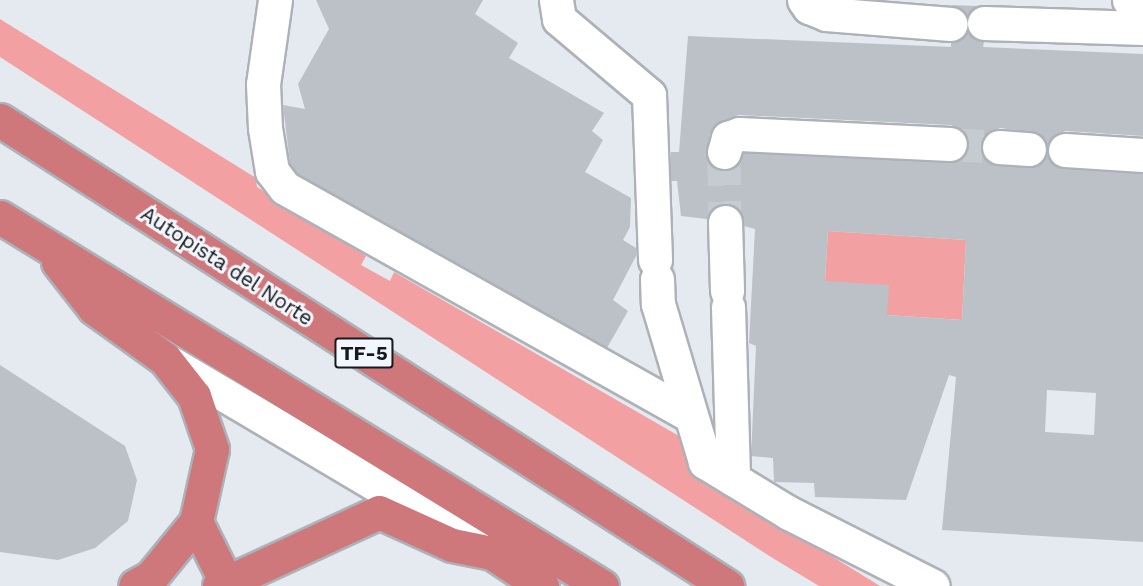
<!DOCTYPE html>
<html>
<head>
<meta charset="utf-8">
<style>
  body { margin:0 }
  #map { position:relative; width:1143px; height:586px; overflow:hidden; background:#e4eaf0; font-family:"Work Sans",sans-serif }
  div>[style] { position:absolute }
  .green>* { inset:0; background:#f3a0a2 }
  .building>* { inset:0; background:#bcc1c7 }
  .minor-tunnel>* { height:33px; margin-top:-16.5px; transform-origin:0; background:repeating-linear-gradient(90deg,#c5cbd0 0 33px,transparent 0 49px) }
  .roads { filter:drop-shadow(2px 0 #adb2b8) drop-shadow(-2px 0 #adb2b8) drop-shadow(0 2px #adb2b8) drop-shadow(0 -2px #adb2b8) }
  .minor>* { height:33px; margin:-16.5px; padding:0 16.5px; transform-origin:16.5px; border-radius:16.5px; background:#fff }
  .highway>* { height:33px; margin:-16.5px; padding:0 16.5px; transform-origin:16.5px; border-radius:16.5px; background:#cf787b }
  span { translate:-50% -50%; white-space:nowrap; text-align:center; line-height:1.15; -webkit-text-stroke:6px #f2f7fd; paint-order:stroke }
  .shield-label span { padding:2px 4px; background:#f2f7fd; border:2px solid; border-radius:4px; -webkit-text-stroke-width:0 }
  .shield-label { font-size:20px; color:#17191b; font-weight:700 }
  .street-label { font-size:21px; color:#17191b }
</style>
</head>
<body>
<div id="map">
  <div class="green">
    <div style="clip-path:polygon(0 19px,256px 178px,257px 187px,366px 256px,361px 265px,390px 281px,394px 272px,686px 440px,700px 475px,880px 586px,819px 586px,771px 557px,0 57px)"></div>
    <div style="clip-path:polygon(828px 231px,966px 240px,962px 320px,887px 315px,825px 281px)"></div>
  </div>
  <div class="building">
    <div style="clip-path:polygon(316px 0,483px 0,475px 14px,518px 43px,509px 58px,604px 113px,592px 131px,603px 140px,585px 172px,631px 198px,630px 227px,623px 240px,636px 248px,636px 256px,613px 300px,628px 311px,607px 348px,298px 174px,290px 163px,283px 105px,305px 109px,298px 84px,329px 29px)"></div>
    <div style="clip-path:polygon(951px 5px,979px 6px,967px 15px)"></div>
    <div style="clip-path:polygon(evenodd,968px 32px,984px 42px,983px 47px,1143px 54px,1143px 136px,1066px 131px,1056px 134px,1047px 146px,1039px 133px,1000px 128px,984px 136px,980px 146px,988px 162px,998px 166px,1037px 166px,1047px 153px,1054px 165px,1063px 169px,1143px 174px,1143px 542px,942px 530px,956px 377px,949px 375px,906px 500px,815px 497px,814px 483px,774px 482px,773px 458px,751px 456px,756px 346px,749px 343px,755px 229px,744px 226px,741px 212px,725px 203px,715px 206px,707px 219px,681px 216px,677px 181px,671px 181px,671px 152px,679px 152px,688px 36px,951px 47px,951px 43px,968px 32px,739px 115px,951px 125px,966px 135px,969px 145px,959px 160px,949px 163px,743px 153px,737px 166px,718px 170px,706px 156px,710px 133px,721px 121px,739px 115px,968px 32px,828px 231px,966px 240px,962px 320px,887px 315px,889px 285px,825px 281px,828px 231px,968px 32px,1047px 390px,1096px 393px,1094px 435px,1045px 432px,1047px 390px)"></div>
    <div style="clip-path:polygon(0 365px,125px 446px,137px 480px,128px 521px,95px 548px,58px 560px,0 552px)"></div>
  </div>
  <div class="minor-tunnel">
    <div style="left:950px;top:144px;width:49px;rotate:3.5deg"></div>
    <div style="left:724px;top:152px;width:70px;rotate:89.2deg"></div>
  </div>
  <div class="roads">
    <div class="minor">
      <div style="left:275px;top:0;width:85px;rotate:98.1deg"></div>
      <div style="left:263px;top:84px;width:44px;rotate:87.4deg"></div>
      <div style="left:265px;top:128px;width:44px;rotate:80.8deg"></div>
      <div style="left:272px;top:171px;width:21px;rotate:53deg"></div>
      <div style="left:285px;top:188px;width:463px;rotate:29.3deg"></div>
      <div style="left:556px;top:0;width:19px;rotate:81deg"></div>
      <div style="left:559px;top:19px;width:118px;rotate:40.2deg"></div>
      <div style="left:649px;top:95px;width:165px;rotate:87.9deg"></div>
      <div style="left:804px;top:0;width:9px;rotate:54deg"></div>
      <div style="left:809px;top:7px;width:18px;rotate:22deg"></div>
      <div style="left:826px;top:14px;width:125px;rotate:4.6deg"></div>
      <div style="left:1129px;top:0;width:11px;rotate:5deg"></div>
      <div style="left:1140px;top:1px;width:5px;rotate:53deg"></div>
      <div style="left:984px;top:23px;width:159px;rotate:1.8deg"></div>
      <div style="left:999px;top:147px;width:30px;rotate:4deg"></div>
      <div style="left:1065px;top:150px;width:78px;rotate:3.7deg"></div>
      <div style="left:724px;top:152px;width:15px;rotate:-74deg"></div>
      <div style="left:728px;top:138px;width:12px;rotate:-20deg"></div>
      <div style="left:739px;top:134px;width:211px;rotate:2.7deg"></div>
      <div style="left:725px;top:222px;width:69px;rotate:88.3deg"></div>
      <div style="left:657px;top:279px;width:25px;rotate:88deg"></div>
      <div style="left:658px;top:304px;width:165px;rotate:73.4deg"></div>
      <div style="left:705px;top:462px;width:98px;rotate:31.3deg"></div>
      <div style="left:789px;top:513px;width:161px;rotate:26.9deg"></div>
      <div style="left:728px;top:307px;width:172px;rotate:88.3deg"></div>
      <div style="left:166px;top:360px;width:357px;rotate:30.7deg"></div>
    </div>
    <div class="highway">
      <div style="left:0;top:120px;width:864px;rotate:32.66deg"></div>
      <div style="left:0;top:217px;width:706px;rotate:31.51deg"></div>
      <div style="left:58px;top:262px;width:58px;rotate:52deg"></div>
      <div style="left:94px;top:308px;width:87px;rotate:35.7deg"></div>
      <div style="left:165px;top:359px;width:47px;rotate:51.9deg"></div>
      <div style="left:194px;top:396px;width:56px;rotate:71.2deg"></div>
      <div style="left:212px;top:449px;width:75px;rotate:102.4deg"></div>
      <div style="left:196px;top:522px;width:71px;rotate:129.3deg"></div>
      <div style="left:151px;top:577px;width:18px;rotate:151deg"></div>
      <div style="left:196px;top:522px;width:72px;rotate:63.4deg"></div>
      <div style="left:219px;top:586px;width:176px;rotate:-24.8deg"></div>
      <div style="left:379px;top:512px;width:80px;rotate:24.3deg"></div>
      <div style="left:452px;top:545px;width:41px;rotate:11.3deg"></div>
      <div style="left:492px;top:553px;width:60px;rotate:33.4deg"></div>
    </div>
  </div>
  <div class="shield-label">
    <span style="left:364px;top:353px">TF-5</span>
  </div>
  <div class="street-label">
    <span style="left:227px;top:266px;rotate:33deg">Autopista del Norte</span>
  </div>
</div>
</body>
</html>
